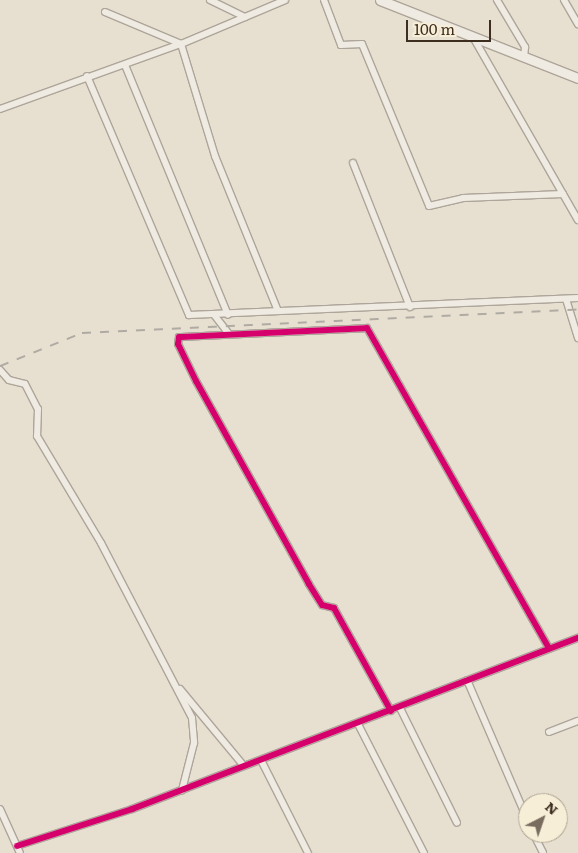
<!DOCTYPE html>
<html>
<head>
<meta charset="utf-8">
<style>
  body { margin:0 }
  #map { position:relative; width:578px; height:853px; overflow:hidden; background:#e7e0d1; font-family:Literata,serif }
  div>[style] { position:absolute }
  .roads { filter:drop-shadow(1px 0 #ada599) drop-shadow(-1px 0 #ada599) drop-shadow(0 1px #ada599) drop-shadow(0 -1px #ada599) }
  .street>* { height:6px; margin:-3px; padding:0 3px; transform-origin:3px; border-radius:3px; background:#efebe3 }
  .secondary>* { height:9px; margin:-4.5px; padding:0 4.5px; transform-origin:4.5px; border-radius:4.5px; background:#efebe3 }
  .rail>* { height:2px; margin-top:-1px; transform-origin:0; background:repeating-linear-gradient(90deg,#afaaa2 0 9px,transparent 0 18px) }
  .cycleway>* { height:6px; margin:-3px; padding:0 3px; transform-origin:3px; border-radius:3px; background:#d6006c }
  span { translate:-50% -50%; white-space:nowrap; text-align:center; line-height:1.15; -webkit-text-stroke:4px #f7eed8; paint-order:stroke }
  .north { position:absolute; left:518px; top:793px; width:50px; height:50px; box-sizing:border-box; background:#f7eed8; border:1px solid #ada18e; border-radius:50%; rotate:41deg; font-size:14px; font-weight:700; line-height:20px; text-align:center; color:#3d2e20 }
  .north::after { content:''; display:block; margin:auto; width:18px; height:22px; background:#786c5e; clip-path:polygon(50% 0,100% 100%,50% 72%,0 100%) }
  .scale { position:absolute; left:406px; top:20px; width:85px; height:22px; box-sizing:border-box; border:2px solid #3d2e20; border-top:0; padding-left:6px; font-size:15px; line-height:18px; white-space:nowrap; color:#3d2e20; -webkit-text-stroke:4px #f7eed8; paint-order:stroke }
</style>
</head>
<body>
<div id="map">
  <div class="roads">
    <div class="street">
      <div style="left:210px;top:0;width:39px;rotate:26deg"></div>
      <div style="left:324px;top:0;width:48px;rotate:69.3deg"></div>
      <div style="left:341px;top:45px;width:21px;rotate:-3deg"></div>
      <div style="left:362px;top:44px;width:175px;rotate:67.5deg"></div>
      <div style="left:429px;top:206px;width:35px;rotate:-13deg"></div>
      <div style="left:463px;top:198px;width:100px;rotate:-2.3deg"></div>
      <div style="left:497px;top:0;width:55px;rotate:59.2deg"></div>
      <div style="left:525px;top:47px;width:11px;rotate:95deg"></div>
      <div style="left:564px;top:0;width:28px;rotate:60deg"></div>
      <div style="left:105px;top:12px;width:82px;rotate:22.8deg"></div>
      <div style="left:181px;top:44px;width:117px;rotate:73.1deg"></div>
      <div style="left:215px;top:156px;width:167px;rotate:67.9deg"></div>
      <div style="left:473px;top:37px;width:211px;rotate:60.2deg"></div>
      <div style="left:125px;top:65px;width:270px;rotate:67.6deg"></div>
      <div style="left:87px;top:76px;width:260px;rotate:66.9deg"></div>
      <div style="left:189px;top:315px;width:389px;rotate:-2.5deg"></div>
      <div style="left:0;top:109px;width:192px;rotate:-19.8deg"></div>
      <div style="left:181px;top:44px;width:113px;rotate:-22.9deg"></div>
      <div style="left:353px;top:163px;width:155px;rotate:68.4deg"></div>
      <div style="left:566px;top:299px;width:41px;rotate:72.9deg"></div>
      <div style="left:215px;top:316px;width:23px;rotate:52deg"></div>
      <div style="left:0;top:370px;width:13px;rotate:48deg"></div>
      <div style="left:9px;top:380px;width:16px;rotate:14deg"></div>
      <div style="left:25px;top:384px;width:28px;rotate:63deg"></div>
      <div style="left:38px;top:409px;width:27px;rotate:92deg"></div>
      <div style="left:37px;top:436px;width:125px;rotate:59.1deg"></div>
      <div style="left:101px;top:543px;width:197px;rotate:62.5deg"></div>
      <div style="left:192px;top:718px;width:25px;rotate:85deg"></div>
      <div style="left:194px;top:743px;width:49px;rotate:104.3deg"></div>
      <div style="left:467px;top:680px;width:154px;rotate:66.6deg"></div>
      <div style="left:180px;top:689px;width:100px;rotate:50.3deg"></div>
      <div style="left:400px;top:708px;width:128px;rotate:63.6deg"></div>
      <div style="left:391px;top:711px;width:118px;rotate:-119deg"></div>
      <div style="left:334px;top:608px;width:12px;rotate:-166deg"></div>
      <div style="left:322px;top:605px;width:25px;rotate:-122deg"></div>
      <div style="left:309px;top:584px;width:232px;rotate:-119.1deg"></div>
      <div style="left:196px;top:381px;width:41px;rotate:-115.9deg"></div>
      <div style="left:178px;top:344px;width:7px;rotate:-82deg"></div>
      <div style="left:179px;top:337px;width:188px;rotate:-2.7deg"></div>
      <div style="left:367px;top:328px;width:368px;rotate:60.4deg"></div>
      <div style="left:358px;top:724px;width:145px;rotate:62.9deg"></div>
      <div style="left:549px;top:732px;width:31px;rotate:-21deg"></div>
      <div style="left:261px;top:760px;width:104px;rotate:63.2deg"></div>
      <div style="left:0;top:809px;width:48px;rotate:65.6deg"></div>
      <div style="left:533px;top:833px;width:22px;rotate:63deg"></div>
      <div style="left:17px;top:846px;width:121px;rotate:-17.8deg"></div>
      <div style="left:132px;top:809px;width:478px;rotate:-21deg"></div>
    </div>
    <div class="secondary">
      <div style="left:380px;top:0;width:213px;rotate:21.5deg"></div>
    </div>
  </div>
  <div class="rail">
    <div style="left:0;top:366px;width:88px;rotate:-21.9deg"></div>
    <div style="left:82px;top:333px;width:497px;rotate:-2.7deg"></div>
  </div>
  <div class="cycleway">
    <div style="left:391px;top:711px;width:118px;rotate:-119deg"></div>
    <div style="left:334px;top:608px;width:12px;rotate:-166deg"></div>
    <div style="left:322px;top:605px;width:25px;rotate:-122deg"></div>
    <div style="left:309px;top:584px;width:232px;rotate:-119.1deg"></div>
    <div style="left:196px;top:381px;width:41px;rotate:-115.9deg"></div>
    <div style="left:178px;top:344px;width:7px;rotate:-82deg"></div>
    <div style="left:179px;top:337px;width:188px;rotate:-2.7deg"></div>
    <div style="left:367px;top:328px;width:368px;rotate:60.4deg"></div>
    <div style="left:17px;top:846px;width:121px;rotate:-17.8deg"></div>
    <div style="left:132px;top:809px;width:478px;rotate:-21deg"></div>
  </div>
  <div class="north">N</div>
  <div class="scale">100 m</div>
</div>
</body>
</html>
